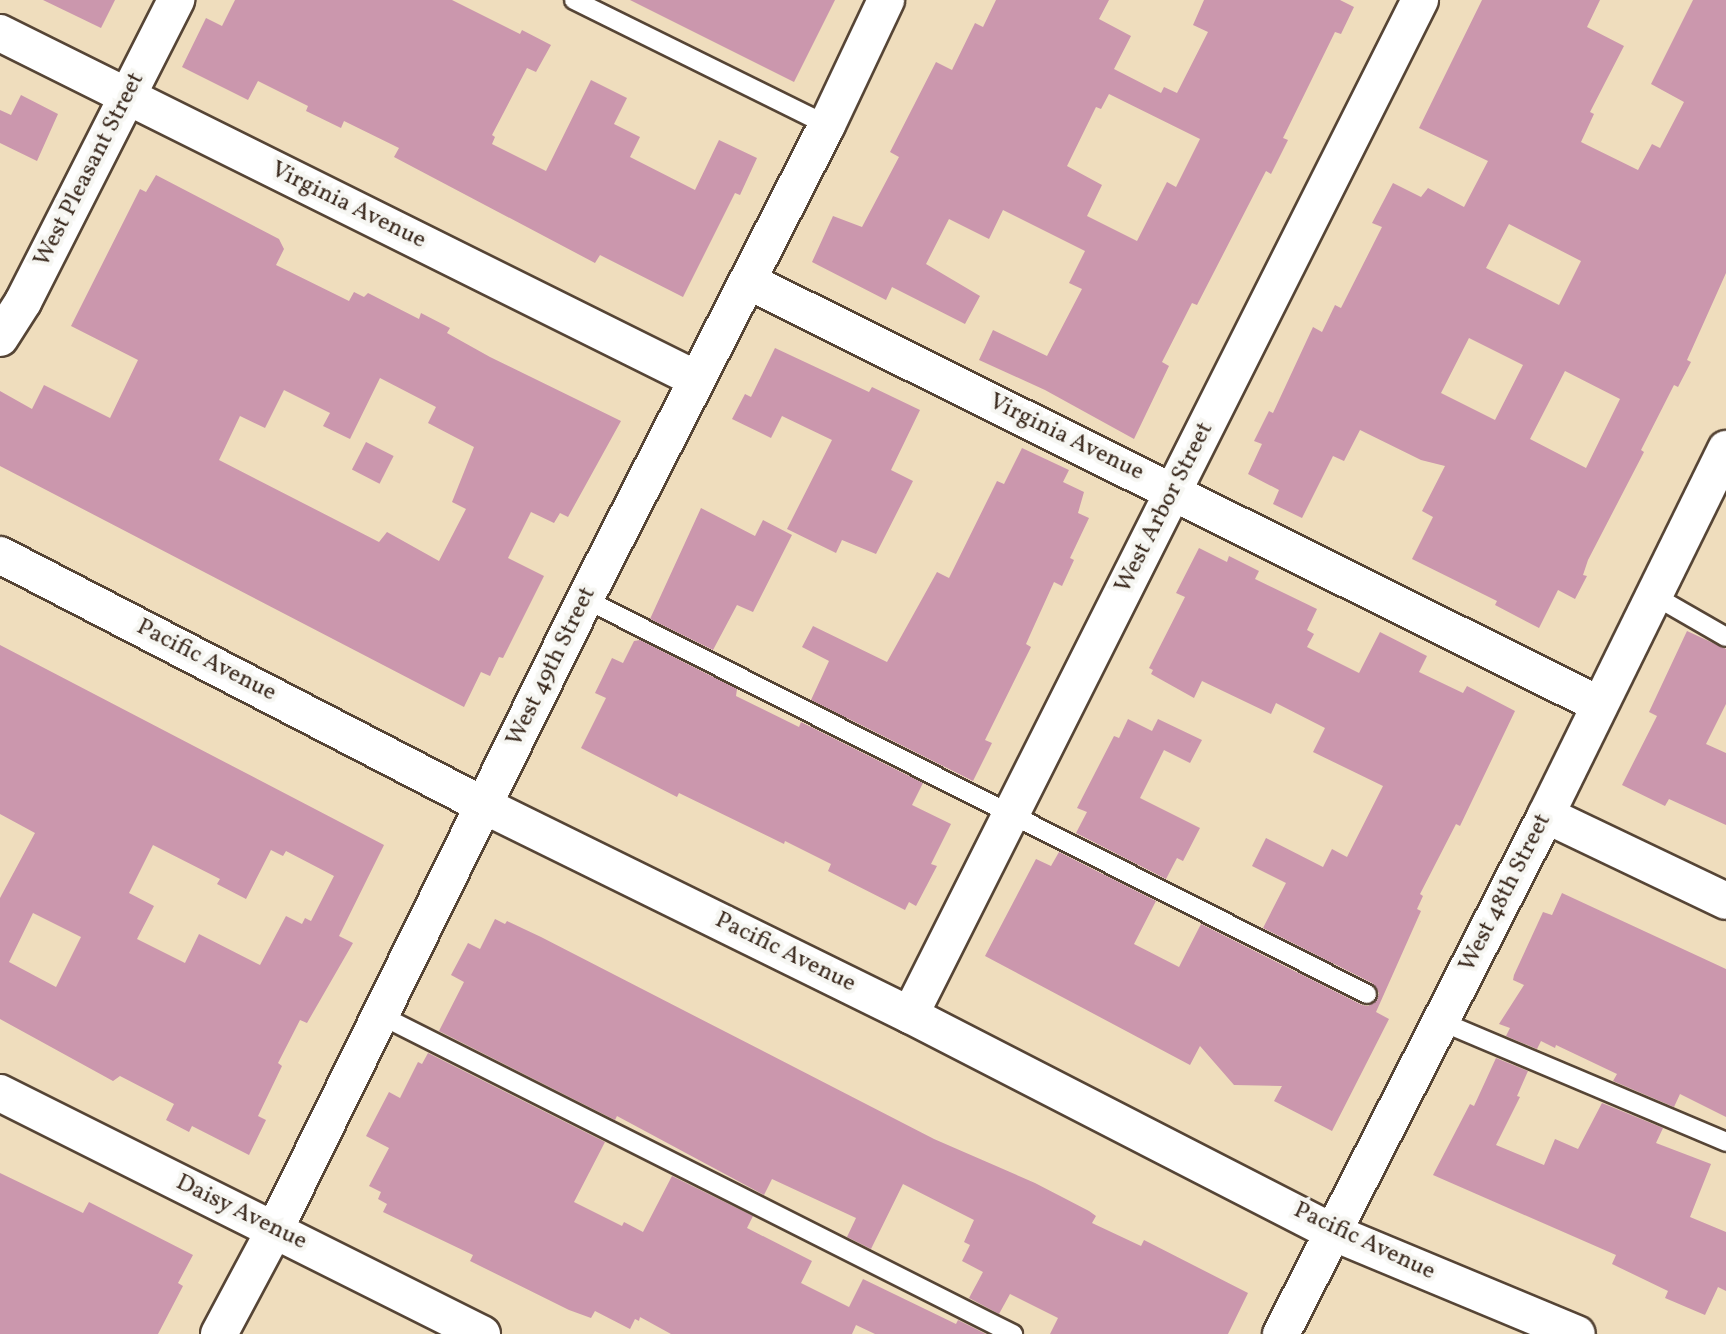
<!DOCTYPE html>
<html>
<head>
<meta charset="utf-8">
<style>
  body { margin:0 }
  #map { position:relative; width:1726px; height:1334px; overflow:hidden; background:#efddbd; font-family:Vollkorn,serif }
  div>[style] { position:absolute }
  .building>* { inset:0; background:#cb97ad; transform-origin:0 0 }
  .roads { filter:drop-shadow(2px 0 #564536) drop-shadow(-2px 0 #564536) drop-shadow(0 2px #564536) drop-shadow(0 -2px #564536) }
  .service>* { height:18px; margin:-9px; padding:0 9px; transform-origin:9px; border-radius:9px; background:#fff }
  .minor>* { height:36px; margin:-18px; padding:0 18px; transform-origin:18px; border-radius:18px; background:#fff }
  span { translate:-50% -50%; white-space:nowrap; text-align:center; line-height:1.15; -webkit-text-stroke:8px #f6f6f2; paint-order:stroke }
  .street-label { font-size:24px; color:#3b2a1e }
</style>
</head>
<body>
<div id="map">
  <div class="building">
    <div style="clip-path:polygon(43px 0,115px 0,101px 28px)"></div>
    <div style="clip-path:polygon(235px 0,452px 0,520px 34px,522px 30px,551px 45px,536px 72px,527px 68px,492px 135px,495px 137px,492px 144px,546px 171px,591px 80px,627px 98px,614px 124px,640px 137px,630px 157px,695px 190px,719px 140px,757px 158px,740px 195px,735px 193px,683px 297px,600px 255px,595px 263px,394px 157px,399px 148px,344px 121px,341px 128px,306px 111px,308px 106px,258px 81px,248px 100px,182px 67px,206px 18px,222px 26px)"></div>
    <div style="clip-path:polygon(630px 0,835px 0,794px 82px)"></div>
    <div style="clip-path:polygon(evenodd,996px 0,1109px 0,1099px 19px,1131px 36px,1114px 69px,1161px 93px,1164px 87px,1177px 93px,1208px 32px,1193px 25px,1204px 0,1340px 0,1354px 7px,1341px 34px,1335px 32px,1283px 138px,1288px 140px,1271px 174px,1266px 171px,1197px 305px,1192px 303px,1162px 362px,1169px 366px,1134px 439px,1045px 390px,979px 360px,993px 330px,1047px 356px,1082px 289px,1069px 283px,1085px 251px,1003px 210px,989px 239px,949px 219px,926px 264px,980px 296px,965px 324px,892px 287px,886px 300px,812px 262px,833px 216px,862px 227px,899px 157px,890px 152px,936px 62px,952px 70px,975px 23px,983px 27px,996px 0,1109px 94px,1200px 139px,1176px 187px,1167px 182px,1137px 241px,1087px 216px,1102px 185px,1067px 166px,1096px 107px,1101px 109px,1109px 94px)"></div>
    <div style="clip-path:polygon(evenodd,1482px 0,1600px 0,1587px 27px,1624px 46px,1590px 112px,1594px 114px,1581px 142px,1638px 170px,1652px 144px,1660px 148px,1684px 102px,1651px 84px,1693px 0,1726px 0,1726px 273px,1687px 360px,1691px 362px,1678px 387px,1674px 385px,1641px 450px,1644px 452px,1588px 560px,1583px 575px,1587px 576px,1575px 599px,1558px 590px,1539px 628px,1495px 605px,1497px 601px,1412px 559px,1433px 517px,1422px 511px,1445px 466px,1421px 460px,1360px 430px,1344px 461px,1333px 456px,1302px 518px,1273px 504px,1279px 490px,1248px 474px,1262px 444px,1254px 441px,1269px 411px,1273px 413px,1313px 327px,1322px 332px,1335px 305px,1341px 308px,1382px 227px,1372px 223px,1393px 183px,1421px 197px,1428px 188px,1464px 207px,1488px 161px,1419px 128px,1482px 0,1509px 224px,1581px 261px,1559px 305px,1486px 268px,1509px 224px,1482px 0,1469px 338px,1523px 365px,1495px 420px,1441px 393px,1469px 338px,1482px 0,1565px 371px,1620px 399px,1586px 468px,1530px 439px,1565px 371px)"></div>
    <div style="clip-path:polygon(21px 95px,58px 114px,37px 161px,0 143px,0 110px,11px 115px)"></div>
    <div style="clip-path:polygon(evenodd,156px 175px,279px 239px,284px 249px,276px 265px,349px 301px,354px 292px,364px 297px,368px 293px,419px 319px,421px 313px,450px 328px,447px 333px,490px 357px,621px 421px,568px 517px,560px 513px,554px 523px,531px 512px,508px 558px,544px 576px,503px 658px,499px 657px,490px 676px,481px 672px,464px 707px,0 466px,0 391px,32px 409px,44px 385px,110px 418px,138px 360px,71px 326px,140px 189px,146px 192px,156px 175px,380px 378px,436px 407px,428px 423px,474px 447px,452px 502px,466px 509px,439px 561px,387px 532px,379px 542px,219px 460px,240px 416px,265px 428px,284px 390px,330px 413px,323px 426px,350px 439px,380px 378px)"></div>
    <div style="clip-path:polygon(775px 348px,869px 392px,872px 387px,920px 410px,891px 470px,913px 481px,876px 554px,842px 540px,836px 553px,787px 529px,832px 440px,782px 416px,771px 438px,732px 419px,745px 394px,751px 397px)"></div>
    <div style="left:366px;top:442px;width:31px;height:31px;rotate:27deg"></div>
    <div style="clip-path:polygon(1022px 448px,1069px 470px,1063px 482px,1084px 492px,1078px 513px,1089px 518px,1070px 558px,1074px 560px,1062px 586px,1054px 582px,1030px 635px,1026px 644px,1031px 647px,985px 740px,992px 743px,973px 781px,811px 700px,829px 661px,802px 647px,813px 626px,887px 662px,937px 572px,949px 578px,997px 481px,1004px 484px)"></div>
    <div style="clip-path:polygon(701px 508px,755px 536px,763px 520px,792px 535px,753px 612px,737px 605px,713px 650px,650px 619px)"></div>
    <div style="clip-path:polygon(1199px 548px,1227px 562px,1229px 556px,1259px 571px,1255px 579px,1317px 609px,1307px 630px,1314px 634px,1307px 647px,1359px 673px,1380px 632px,1427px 656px,1419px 672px,1463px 693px,1467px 686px,1515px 711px,1460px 826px,1456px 824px,1420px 894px,1423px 896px,1417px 909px,1421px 911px,1376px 1012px,1389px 1019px,1332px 1131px,1274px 1101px,1282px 1086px,1234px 1085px,1200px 1046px,1190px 1065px,985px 956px,1036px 859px,1051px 866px,1059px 852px,1156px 901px,1134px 944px,1179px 967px,1201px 924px,1362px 1005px,1368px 1006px,1377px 1000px,1379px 993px,1372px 983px,1263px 928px,1286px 883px,1252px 866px,1266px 838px,1323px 867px,1332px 849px,1347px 857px,1383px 786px,1313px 752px,1325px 728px,1276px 703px,1271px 714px,1202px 681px,1194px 698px,1151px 674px,1153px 670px,1149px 668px,1185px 597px,1176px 593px)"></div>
    <div style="clip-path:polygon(1687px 631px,1726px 649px,1726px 704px,1706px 744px,1726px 753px,1726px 825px,1669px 799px,1665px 806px,1622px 785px,1657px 716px,1649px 712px)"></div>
    <div style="clip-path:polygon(640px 640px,737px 689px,736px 696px,799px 727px,801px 722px,923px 783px,912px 805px,951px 824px,931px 864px,937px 866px,916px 906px,909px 902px,905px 910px,828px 871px,831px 864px,785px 841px,784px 844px,679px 793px,677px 797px,581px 748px,606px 698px,595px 693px,612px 658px,623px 663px,634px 641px)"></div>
    <div style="clip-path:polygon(evenodd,0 645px,384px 845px,339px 936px,353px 943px,307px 1023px,300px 1020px,278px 1063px,282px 1066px,258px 1116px,266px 1120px,249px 1155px,192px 1126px,189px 1132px,166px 1120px,174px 1104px,120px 1076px,113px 1081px,0 1019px,0 898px,35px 833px,0 814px,0 645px,153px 845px,220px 879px,217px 884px,246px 899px,271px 850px,283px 856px,286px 851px,334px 876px,311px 921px,305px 918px,302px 924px,286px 916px,260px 965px,199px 934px,185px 963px,137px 939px,154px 906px,129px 893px,153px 845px,0 645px,33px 913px,81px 937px,56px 987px,9px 962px,33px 913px)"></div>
    <div style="clip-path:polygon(1128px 719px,1152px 731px,1158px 719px,1202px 740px,1190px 763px,1164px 750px,1140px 798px,1200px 828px,1183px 861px,1177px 858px,1166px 879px,1076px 833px,1087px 812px,1077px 808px,1114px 736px,1119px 738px)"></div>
    <div style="clip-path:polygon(1562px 893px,1726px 969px,1726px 1117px,1680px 1094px,1674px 1107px,1613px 1081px,1617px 1074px,1556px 1045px,1555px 1048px,1541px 1041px,1537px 1049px,1506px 1036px,1510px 1028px,1499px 1024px,1524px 985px,1513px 980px,1514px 975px,1543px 912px,1552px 915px)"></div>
    <div style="clip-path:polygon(495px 919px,505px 924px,507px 921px,541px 937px,934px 1139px,1035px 1183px,1089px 1211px,1096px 1216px,1092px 1223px,1141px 1246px,1144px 1240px,1248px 1293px,1228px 1334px,1050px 1334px,1058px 1318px,1010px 1294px,999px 1314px,969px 1298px,983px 1272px,962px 1261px,970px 1245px,964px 1242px,974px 1220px,903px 1184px,871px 1249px,847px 1237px,856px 1218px,772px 1179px,764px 1195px,617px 1116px,615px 1120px,439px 1031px,464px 982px,451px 975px,468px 943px,480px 949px)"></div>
    <div style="clip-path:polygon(428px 1053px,605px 1142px,574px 1202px,622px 1226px,624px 1222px,643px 1232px,672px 1176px,753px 1216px,747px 1228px,812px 1261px,801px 1283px,849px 1307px,863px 1279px,956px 1324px,958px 1320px,986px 1334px,875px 1334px,856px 1325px,852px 1334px,671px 1334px,640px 1317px,639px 1321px,635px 1319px,630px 1329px,595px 1311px,591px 1318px,569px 1310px,470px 1261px,473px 1255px,383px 1212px,387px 1204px,378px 1199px,381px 1192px,369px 1186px,389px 1148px,366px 1136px,389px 1092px,400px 1098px,418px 1062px,422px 1064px)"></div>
    <div style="clip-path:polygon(1496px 1058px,1528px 1071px,1517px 1096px,1520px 1097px,1496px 1145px,1544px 1165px,1555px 1139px,1578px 1149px,1602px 1103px,1663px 1128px,1656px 1143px,1711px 1164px,1690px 1217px,1726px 1232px,1726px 1291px,1718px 1287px,1705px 1315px,1665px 1298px,1668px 1291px,1612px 1264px,1616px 1255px,1433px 1175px,1470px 1104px,1474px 1106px)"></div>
    <div style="clip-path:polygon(0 1173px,83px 1213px,89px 1202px,193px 1255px,178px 1283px,183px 1286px,158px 1334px,0 1334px)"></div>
  </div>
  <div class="roads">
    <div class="service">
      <div style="left:574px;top:0;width:282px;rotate:26.3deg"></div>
      <div style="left:1653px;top:595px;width:84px;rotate:29.9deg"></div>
      <div style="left:585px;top:599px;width:876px;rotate:26.8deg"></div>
      <div style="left:380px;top:1015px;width:709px;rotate:26.75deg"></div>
      <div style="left:1440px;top:1021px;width:311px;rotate:22.9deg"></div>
    </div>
    <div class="minor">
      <div style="left:0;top:33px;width:777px;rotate:26.43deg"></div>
      <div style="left:748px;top:281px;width:949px;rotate:26.46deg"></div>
      <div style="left:0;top:338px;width:43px;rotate:-57.4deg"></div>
      <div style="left:23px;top:302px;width:339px;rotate:-63.1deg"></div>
      <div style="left:0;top:555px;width:544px;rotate:27.37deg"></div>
      <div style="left:483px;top:805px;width:476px;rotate:26.2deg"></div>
      <div style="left:910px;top:1015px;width:475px;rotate:27.2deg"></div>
      <div style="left:1332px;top:1232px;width:265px;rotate:22.6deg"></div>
      <div style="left:1546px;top:815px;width:199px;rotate:25.5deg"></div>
      <div style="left:910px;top:1015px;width:1136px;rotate:-63.32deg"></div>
      <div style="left:0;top:1093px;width:539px;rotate:26.57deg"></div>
      <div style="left:219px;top:1334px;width:119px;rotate:-61.9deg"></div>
      <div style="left:275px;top:1229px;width:702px;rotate:-63.8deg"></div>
      <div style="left:585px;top:599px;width:532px;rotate:-62.95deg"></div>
      <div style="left:827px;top:125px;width:138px;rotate:-64.7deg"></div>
      <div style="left:1281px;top:1334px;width:583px;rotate:-62.95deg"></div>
      <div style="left:1546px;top:815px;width:408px;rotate:-63.8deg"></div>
    </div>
  </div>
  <div class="street-label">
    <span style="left:90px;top:170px;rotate:-63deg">West Pleasant Street</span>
    <span style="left:348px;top:206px;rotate:26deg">Virginia Avenue</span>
    <span style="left:1066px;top:438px;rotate:26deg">Virginia Avenue</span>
    <span style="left:1165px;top:508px;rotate:-63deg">West Arbor Street</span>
    <span style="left:206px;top:661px;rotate:27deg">Pacific Avenue</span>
    <span style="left:552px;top:667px;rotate:-64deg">West 49th Street</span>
    <span style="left:1506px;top:893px;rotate:-63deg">West 48th Street</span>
    <span style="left:785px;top:953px;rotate:26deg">Pacific Avenue</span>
    <span style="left:241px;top:1213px;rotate:26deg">Daisy Avenue</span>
    <span style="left:1364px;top:1242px;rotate:25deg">Pacific Avenue</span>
  </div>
</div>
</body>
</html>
